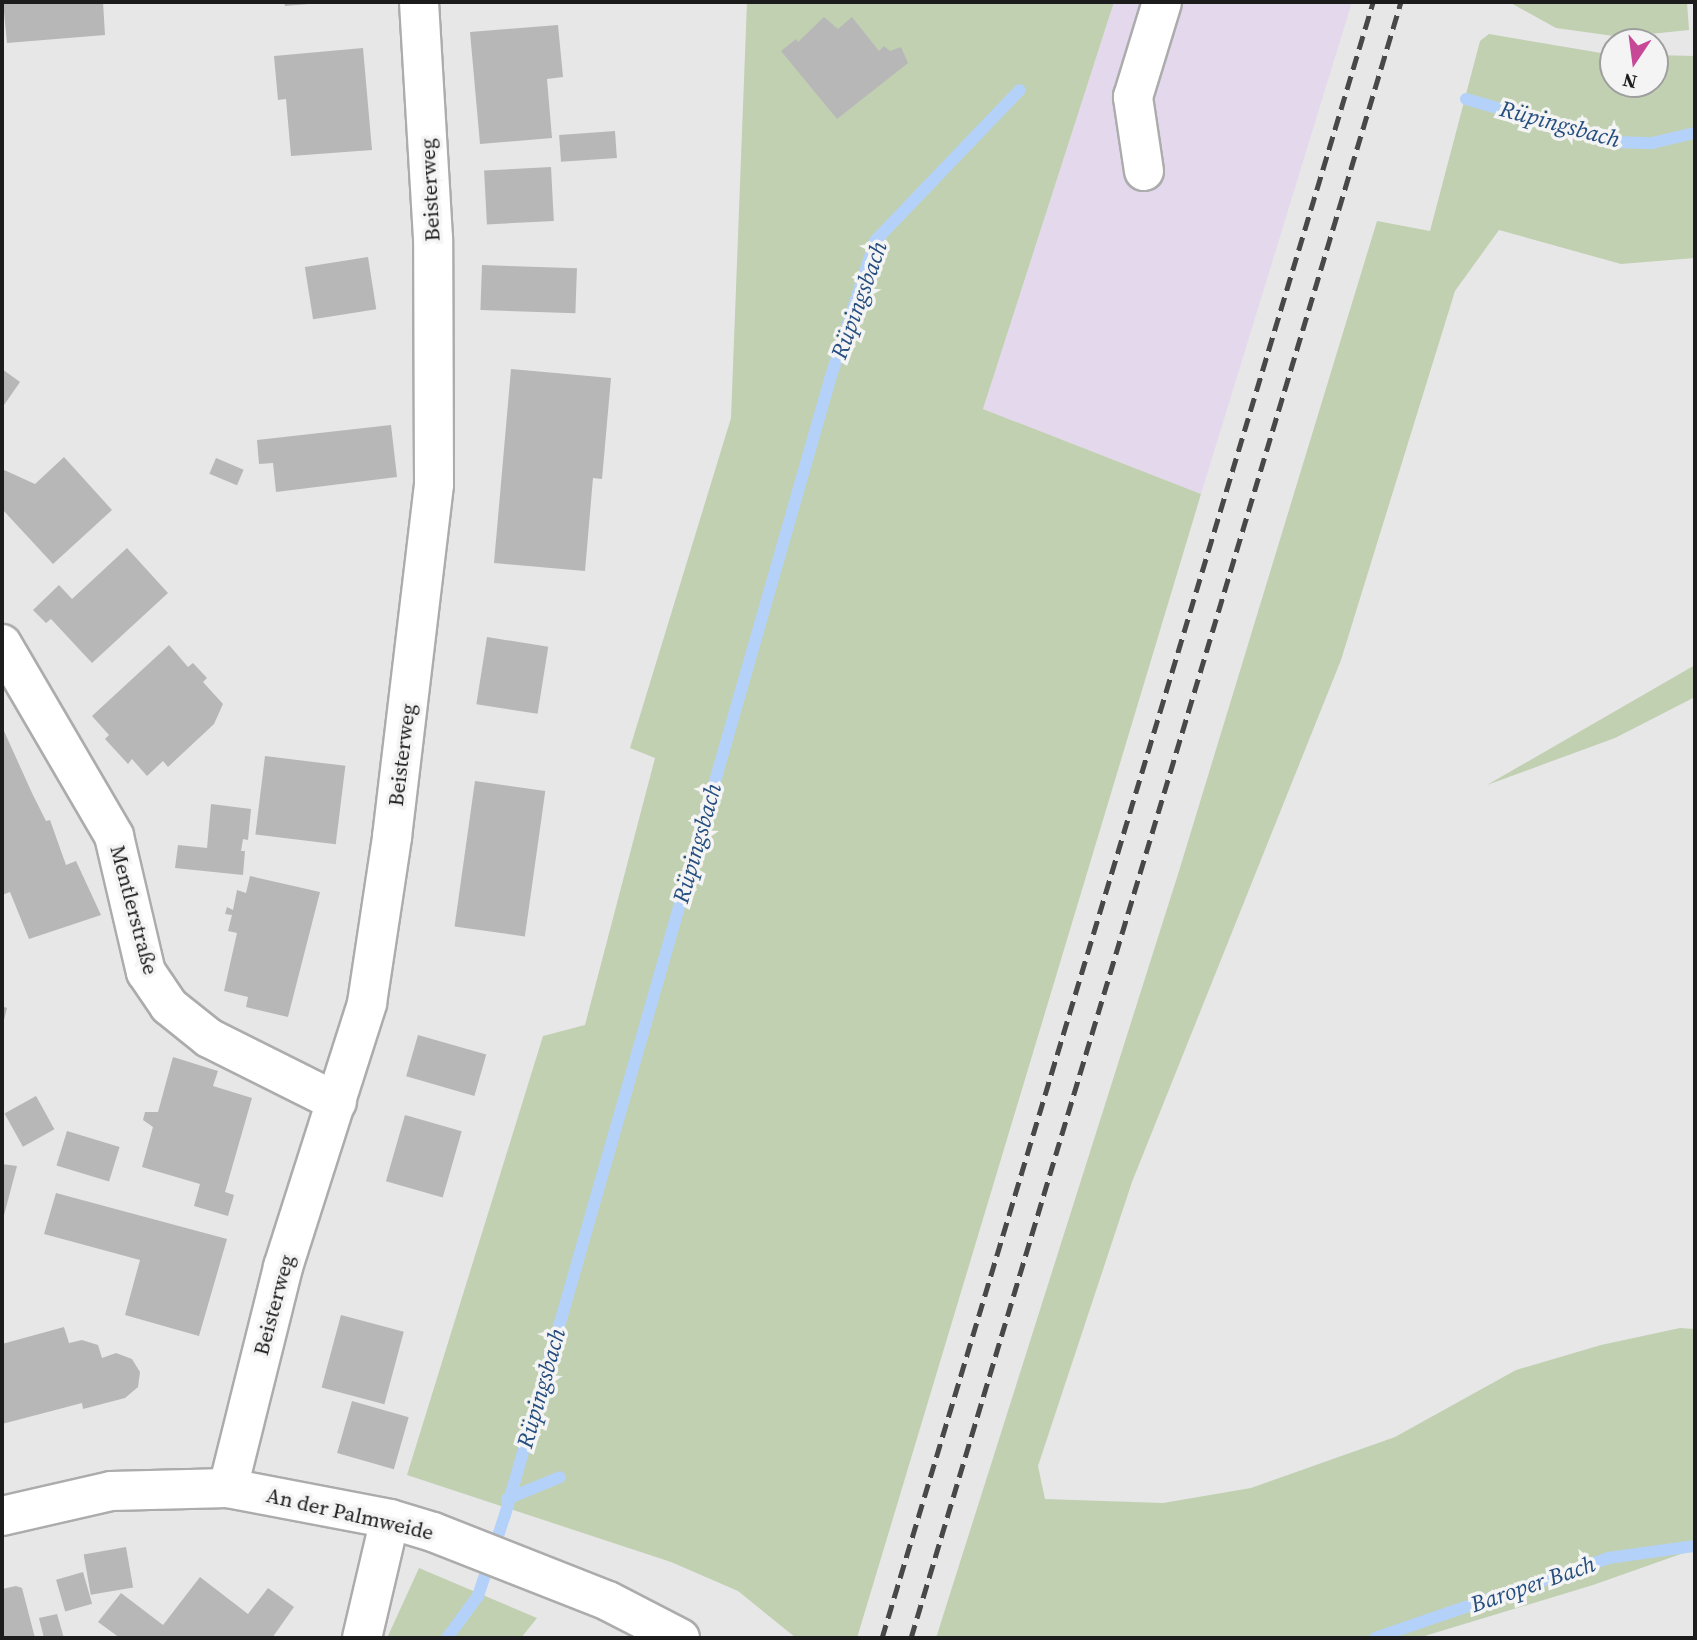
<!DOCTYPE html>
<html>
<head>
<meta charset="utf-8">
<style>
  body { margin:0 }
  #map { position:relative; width:1697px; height:1640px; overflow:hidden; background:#e7e7e8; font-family:"Source Serif 4",serif }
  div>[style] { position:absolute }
  .industrial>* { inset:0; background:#e4d8ec }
  .green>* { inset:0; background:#c1d0b1 }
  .stream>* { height:12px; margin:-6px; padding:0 6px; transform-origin:6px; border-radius:6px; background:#b4d2f9 }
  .building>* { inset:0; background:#b7b7b8; transform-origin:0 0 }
  .roads { filter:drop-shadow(2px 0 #acacad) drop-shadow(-2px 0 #acacad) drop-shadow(0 2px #acacad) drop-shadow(0 -2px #acacad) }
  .minor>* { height:38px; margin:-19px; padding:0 19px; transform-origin:19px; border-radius:19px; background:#fff }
  .rail>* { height:5px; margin-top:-2.5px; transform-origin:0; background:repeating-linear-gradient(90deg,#484849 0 14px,transparent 0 21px) }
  span { translate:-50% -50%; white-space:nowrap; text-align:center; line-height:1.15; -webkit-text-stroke:7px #f4f4f5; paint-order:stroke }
  .street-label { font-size:21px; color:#1c1c1d }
  .water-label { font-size:23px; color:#254d7e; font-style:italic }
  .frame { position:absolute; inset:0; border:4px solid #1c1c1d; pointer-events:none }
  .north { position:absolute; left:1599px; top:28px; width:70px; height:70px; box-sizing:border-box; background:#f4f4f5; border:2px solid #9e9e9f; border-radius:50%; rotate:193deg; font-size:19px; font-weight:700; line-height:28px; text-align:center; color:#1c1c1d }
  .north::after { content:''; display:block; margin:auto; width:24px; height:32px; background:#c64896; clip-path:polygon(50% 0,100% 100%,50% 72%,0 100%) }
</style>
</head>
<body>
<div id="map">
  <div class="industrial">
    <div style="clip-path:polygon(1114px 2px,1352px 2px,1201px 494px,983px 409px)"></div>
  </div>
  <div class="green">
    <div style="clip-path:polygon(747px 2px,1114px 2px,983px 409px,1201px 494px,857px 1638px,796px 1638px,738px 1591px,671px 1562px,407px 1475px,543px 1036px,585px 1025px,655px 758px,630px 748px,731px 418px)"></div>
    <div style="clip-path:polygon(1509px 2px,1687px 2px,1689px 30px,1621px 37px,1556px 28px)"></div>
    <div style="clip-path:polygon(1489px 34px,1613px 55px,1613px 84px,1655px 84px,1655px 55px,1695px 56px,1695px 258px,1621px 264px,1499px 230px,1455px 291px,1341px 660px,1132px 1182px,1038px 1466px,1045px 1499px,1163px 1503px,1251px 1488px,1395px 1437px,1516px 1370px,1601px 1345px,1680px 1328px,1695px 1329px,1695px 1549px,1593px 1585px,1418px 1638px,936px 1638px,1179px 871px,1377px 221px,1430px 231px,1480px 41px)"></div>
    <div style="clip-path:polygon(1695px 665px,1695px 697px,1615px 738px,1487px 785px)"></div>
    <div style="clip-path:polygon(419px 1568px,426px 1571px,537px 1618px,521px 1638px,387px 1638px)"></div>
  </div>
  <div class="stream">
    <div style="left:1466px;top:99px;width:156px;rotate:16deg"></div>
    <div style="left:1616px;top:142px;width:36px;rotate:2deg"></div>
    <div style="left:1652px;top:143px;width:44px;rotate:-13.1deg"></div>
    <div style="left:507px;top:1499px;width:57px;rotate:-22.5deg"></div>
    <div style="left:447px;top:1638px;width:52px;rotate:-53.6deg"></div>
    <div style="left:478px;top:1596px;width:85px;rotate:-71.6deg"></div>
    <div style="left:505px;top:1515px;width:1182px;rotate:-74.03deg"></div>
    <div style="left:830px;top:379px;width:145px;rotate:-71.9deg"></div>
    <div style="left:875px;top:241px;width:209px;rotate:-46.2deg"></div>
    <div style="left:1375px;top:1638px;width:246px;rotate:-18.9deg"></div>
    <div style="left:1608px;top:1558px;width:88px;rotate:-7.9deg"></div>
  </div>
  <div class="building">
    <div style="clip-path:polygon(3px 2px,103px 2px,105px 35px,7px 43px)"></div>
    <div style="clip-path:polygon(284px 2px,309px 2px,309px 4px,285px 6px)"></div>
    <div style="clip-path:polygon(824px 17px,838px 29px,852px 17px,879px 51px,884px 46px,890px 51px,901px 47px,908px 63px,837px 119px,781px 51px,796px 39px,798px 42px)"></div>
    <div style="clip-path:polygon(558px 25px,563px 77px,547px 79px,552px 138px,480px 144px,470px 32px)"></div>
    <div style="clip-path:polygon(363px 48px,372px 150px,291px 156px,286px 99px,278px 100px,274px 56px)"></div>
    <div style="left:615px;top:131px;width:27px;height:56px;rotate:86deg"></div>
    <div style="left:551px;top:167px;width:54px;height:67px;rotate:87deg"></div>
    <div style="left:368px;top:257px;width:53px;height:64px;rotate:81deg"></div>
    <div style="left:482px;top:265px;width:95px;height:45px;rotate:2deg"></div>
    <div style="clip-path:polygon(2px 369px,20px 382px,2px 408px)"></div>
    <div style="clip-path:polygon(511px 369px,611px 378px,602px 479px,593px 478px,585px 571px,494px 563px)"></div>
    <div style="clip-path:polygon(391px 425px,397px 477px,276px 492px,273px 463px,259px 464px,257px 440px)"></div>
    <div style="clip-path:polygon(64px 457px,112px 510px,53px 564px,2px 509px,2px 469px,35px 484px)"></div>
    <div style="left:216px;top:458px;width:30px;height:17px;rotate:23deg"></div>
    <div style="clip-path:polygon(127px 548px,168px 593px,92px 663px,51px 619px,46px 623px,33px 610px,59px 585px,72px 599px)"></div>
    <div style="left:487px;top:637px;width:62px;height:68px;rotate:9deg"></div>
    <div style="clip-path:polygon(169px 645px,188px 667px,193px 663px,207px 678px,203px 682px,223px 704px,214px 724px,168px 767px,163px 761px,147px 776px,132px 759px,128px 764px,105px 739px,109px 735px,92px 716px)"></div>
    <div style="clip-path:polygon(4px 731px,32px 793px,46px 821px,50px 820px,66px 865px,76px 861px,101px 915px,29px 939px,10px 892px,2px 895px)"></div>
    <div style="left:265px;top:756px;width:81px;height:79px;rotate:7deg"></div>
    <div style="left:475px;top:781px;width:71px;height:147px;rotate:8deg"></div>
    <div style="clip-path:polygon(211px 804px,251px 809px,248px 840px,243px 839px,241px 851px,245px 851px,243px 875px,175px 868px,178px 845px,207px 848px)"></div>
    <div style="clip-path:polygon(250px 876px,320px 892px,288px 1017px,246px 1007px,248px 997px,224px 991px,237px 933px,228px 931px,232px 915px,225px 914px,227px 907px,233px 910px,237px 890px,246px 893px)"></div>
    <div style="clip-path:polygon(2px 1006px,7px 1008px,3px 1024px,2px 1024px)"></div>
    <div style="left:418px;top:1035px;width:71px;height:43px;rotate:16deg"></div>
    <div style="clip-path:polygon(173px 1057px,218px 1071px,213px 1086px,252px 1098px,225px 1192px,234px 1195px,228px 1216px,194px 1206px,200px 1184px,142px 1167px,153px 1127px,143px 1120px,145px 1112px,158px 1112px)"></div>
    <div style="left:36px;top:1096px;width:38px;height:36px;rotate:61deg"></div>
    <div style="left:405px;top:1115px;width:59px;height:69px;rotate:16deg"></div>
    <div style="left:67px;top:1131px;width:55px;height:36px;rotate:17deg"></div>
    <div style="clip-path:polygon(2px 1164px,17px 1166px,3px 1219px,2px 1219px)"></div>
    <div style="clip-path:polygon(56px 1193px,227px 1239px,199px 1336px,125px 1315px,140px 1260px,44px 1234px)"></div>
    <div style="left:341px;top:1315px;width:65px;height:75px;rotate:15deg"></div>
    <div style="clip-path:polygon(64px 1327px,69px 1343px,82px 1340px,98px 1345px,102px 1358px,116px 1353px,132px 1359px,140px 1372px,138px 1387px,125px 1398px,83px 1409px,82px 1403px,2px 1424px,2px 1344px)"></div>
    <div style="left:352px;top:1401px;width:59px;height:54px;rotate:16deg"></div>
    <div style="left:126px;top:1547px;width:41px;height:43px;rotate:80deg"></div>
    <div style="left:83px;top:1572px;width:33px;height:28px;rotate:74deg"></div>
    <div style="clip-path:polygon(200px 1577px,248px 1614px,268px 1588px,294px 1607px,272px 1638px,120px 1638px,98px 1622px,121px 1593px,163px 1625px)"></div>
    <div style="clip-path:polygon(16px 1586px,22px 1588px,35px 1638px,2px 1638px,2px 1589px)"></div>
    <div style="clip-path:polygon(57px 1614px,64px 1638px,44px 1638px,39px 1618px)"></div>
  </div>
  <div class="roads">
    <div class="minor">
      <div style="left:1144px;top:171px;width:75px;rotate:-98.5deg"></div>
      <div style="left:1133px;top:97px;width:99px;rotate:-73deg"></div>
      <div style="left:2px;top:644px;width:222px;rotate:59.7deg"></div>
      <div style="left:114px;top:836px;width:140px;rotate:76.8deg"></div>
      <div style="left:146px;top:972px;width:41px;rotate:55.9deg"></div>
      <div style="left:169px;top:1006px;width:51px;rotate:38.7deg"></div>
      <div style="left:209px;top:1038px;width:143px;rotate:26.6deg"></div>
      <div style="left:228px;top:1488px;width:228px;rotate:-76deg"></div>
      <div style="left:283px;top:1267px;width:277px;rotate:-72.3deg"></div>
      <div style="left:367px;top:1003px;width:168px;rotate:-81.4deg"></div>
      <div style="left:392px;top:837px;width:355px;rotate:-83.2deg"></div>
      <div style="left:434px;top:484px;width:246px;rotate:-90.2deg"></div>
      <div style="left:433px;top:238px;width:236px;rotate:-93.4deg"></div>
      <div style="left:2px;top:1516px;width:112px;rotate:-12.9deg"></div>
      <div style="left:111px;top:1491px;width:117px;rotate:-1.5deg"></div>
      <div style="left:228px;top:1488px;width:165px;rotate:10.8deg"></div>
      <div style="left:390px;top:1519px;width:45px;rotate:16.8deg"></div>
      <div style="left:433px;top:1532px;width:188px;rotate:21.5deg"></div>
      <div style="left:608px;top:1601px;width:81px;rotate:27.2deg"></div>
      <div style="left:362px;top:1638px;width:122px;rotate:-76.8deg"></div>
    </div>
  </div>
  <div class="rail">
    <div style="left:882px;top:1638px;width:1708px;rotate:-73.29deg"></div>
    <div style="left:911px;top:1638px;width:1708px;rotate:-73.33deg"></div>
  </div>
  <div class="street-label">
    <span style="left:430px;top:190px;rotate:-93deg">Beisterweg</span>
    <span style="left:402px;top:755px;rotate:-83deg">Beisterweg</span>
    <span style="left:134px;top:910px;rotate:75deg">Mentlerstraße</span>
    <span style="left:274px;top:1305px;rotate:-75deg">Beisterweg</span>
    <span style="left:350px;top:1514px;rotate:13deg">An der Palmweide</span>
  </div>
  <div class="water-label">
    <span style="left:1560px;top:124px;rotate:15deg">Rüpingsbach</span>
    <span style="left:859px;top:300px;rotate:-70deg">Rüpingsbach</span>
    <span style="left:697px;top:843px;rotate:-74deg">Rüpingsbach</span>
    <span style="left:541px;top:1388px;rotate:-74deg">Rüpingsbach</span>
    <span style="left:1533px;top:1584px;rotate:-19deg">Baroper Bach</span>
  </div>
  <div class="frame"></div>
  <div class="north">N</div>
</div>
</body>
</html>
